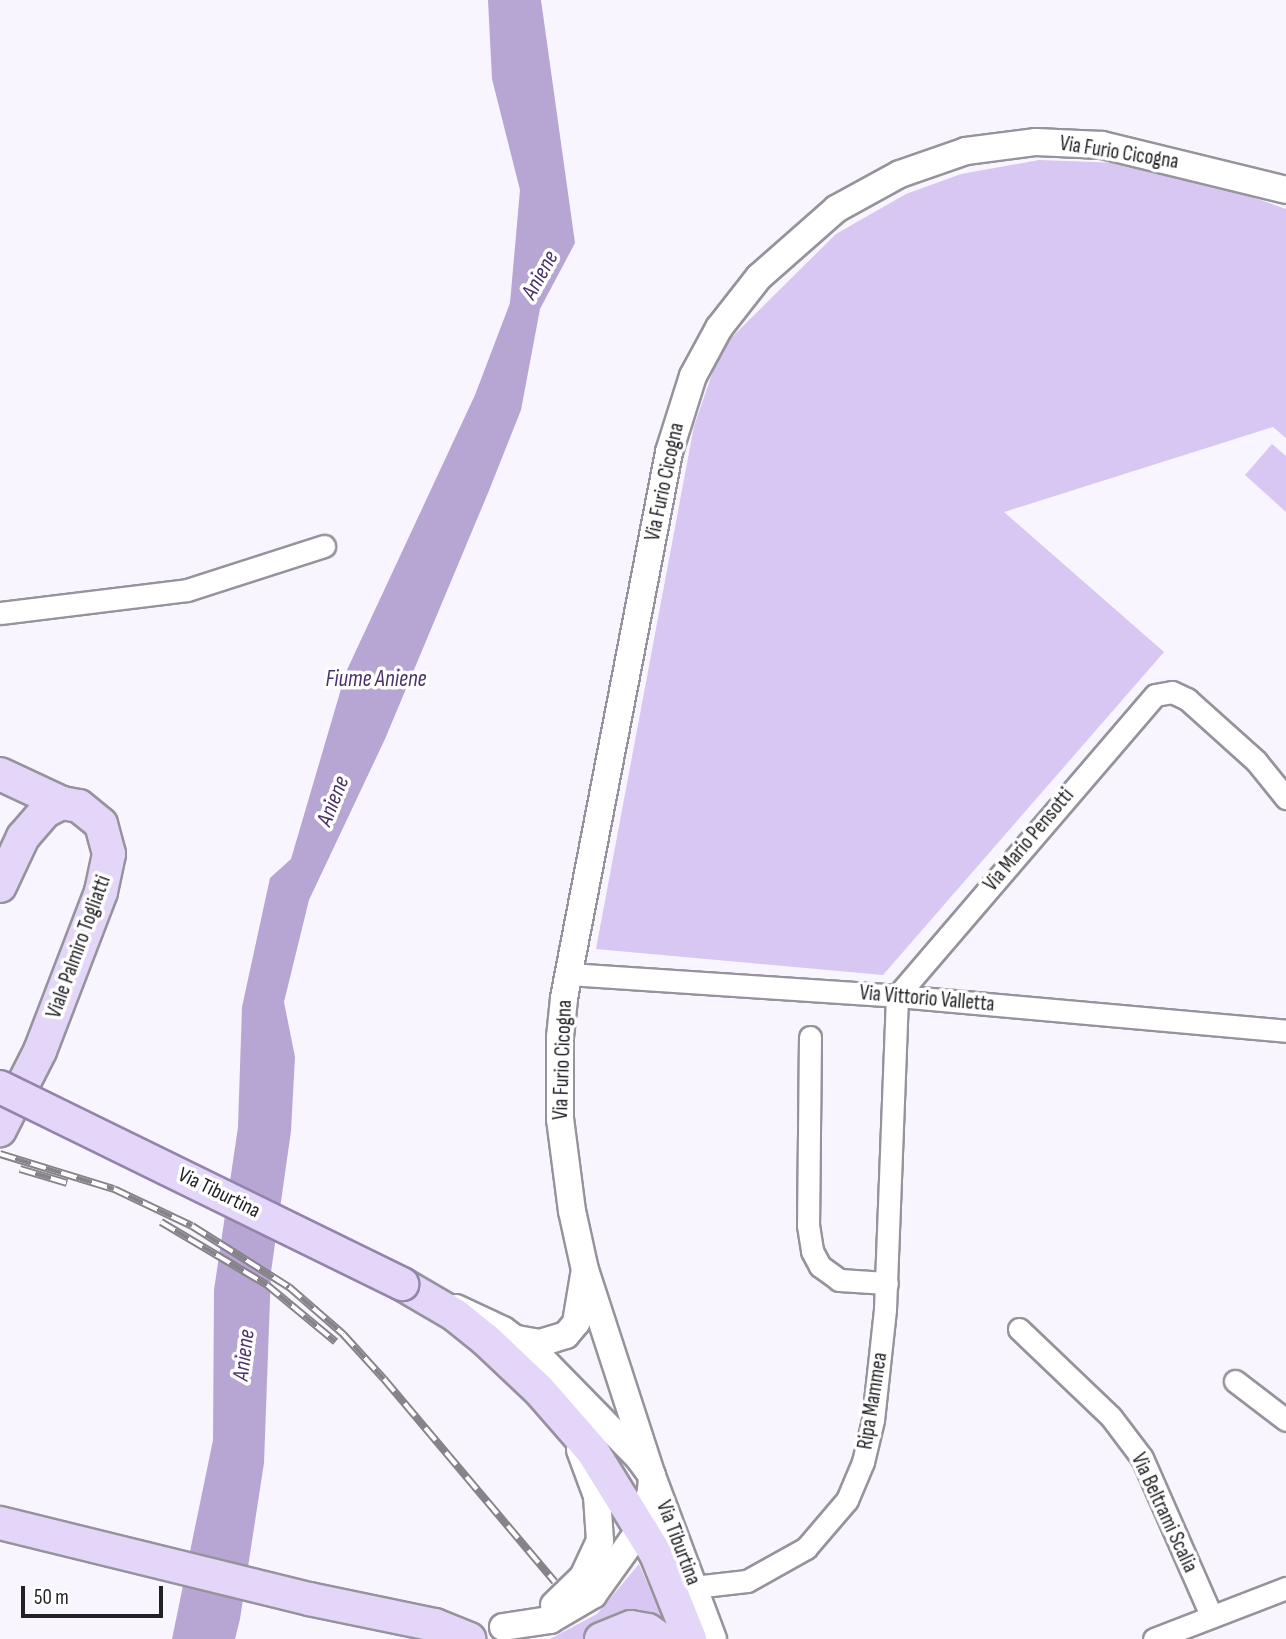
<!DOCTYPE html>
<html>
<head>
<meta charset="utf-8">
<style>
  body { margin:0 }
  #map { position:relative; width:1286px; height:1639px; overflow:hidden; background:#f8f5fe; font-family:"Sofia Sans Condensed",sans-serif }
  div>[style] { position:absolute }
  .green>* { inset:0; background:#d7c7f2 }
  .water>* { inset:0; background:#b7a6d4 }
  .roads { filter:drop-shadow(2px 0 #96939d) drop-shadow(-2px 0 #96939d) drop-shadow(0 2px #96939d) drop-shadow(0 -2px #96939d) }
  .minor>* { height:21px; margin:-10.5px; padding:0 10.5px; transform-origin:10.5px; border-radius:10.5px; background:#fff }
  .tertiary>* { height:26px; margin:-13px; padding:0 13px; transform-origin:13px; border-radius:13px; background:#fff }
  .primary>* { height:32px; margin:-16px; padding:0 16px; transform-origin:16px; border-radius:16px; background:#e3d6f8 }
  .rail>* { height:8px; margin-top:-4px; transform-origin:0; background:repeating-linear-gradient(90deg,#fff 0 16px,#86848a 0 32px); box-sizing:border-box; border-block:2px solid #86848a }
  .bridges { filter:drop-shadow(2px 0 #9384ac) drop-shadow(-2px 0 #9384ac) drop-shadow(0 2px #9384ac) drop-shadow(0 -2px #9384ac) }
  .primary-bridge>* { height:32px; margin:-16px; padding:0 16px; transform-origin:16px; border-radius:16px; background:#e3d6f8 }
  span { translate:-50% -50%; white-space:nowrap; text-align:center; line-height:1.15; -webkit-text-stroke:7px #fff; paint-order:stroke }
  .street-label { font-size:21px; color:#222125 }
  .water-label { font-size:23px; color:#4a316a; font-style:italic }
  .scale { position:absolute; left:21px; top:1586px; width:142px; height:32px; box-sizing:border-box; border:4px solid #222125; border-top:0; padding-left:9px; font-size:21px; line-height:24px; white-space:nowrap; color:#222125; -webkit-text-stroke:5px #fff; paint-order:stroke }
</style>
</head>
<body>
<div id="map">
  <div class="green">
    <div style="clip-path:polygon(1039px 160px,1120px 163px,1209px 182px,1286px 209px,1286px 438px,1273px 427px,1004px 512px,1164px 652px,883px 975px,596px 949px,694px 426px,721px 348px,836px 234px,906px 194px,961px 174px)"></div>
    <div style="clip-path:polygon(1272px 444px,1286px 456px,1286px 512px,1245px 475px)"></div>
    <div style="clip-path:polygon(639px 1564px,663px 1620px,630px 1612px,610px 1617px,584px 1639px,550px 1639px,597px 1614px)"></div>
  </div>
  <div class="water">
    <div style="clip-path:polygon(488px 0,541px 0,575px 243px,540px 309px,521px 410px,488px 493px,385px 739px,309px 900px,284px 1002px,295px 1057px,291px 1131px,271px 1272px,264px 1463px,240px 1619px,235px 1639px,172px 1639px,213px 1440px,214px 1290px,238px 1127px,242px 1007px,270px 878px,291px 859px,346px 672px,475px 395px,510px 303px,520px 190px,492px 79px)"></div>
  </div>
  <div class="roads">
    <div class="minor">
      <div style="left:0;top:613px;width:188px;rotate:-7deg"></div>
      <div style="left:187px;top:590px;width:144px;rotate:-17.8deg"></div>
      <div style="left:568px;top:974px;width:330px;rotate:3.8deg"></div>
      <div style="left:897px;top:996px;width:391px;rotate:5.1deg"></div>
      <div style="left:897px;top:996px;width:396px;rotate:-49.4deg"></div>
      <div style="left:1155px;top:695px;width:17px;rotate:-10deg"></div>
      <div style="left:1172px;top:692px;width:17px;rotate:25deg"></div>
      <div style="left:1187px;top:699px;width:93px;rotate:41.9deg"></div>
      <div style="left:1256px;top:761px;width:48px;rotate:51deg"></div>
      <div style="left:810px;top:1037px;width:188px;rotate:90.6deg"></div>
      <div style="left:808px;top:1225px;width:26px;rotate:81deg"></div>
      <div style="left:812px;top:1251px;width:17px;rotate:62deg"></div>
      <div style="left:820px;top:1266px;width:24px;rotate:36deg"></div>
      <div style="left:839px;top:1280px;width:48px;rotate:3.6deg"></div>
      <div style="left:1019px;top:1329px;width:127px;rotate:43.7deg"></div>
      <div style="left:1111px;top:1417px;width:51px;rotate:52.9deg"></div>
      <div style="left:1142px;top:1458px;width:171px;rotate:66.3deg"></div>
      <div style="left:1235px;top:1381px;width:64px;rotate:37.4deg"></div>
      <div style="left:694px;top:1587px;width:53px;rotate:-6.5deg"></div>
      <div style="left:747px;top:1581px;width:68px;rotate:-29.2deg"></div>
      <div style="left:806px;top:1548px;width:63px;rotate:-49.5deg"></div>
      <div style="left:847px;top:1500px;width:41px;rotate:-67.2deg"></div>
      <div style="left:863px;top:1462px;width:43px;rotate:-76.6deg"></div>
      <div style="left:873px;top:1420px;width:112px;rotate:-83.8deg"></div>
      <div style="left:885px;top:1309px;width:313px;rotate:-87.8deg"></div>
      <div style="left:1154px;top:1639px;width:142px;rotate:-21.1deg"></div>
    </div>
    <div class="tertiary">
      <div style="left:456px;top:1308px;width:52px;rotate:25.1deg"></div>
      <div style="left:503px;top:1330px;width:47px;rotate:36.4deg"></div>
      <div style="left:541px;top:1358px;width:140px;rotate:45.6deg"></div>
      <div style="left:639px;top:1458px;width:22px;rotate:54deg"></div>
      <div style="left:652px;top:1476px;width:174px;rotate:69.5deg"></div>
      <div style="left:517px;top:1339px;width:23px;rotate:10deg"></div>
      <div style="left:540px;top:1343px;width:27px;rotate:-17deg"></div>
      <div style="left:566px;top:1335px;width:16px;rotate:-50deg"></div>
      <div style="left:576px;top:1323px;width:49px;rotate:-80.5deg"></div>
      <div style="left:554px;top:1605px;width:40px;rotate:-44deg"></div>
      <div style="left:583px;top:1577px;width:40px;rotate:-65deg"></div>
      <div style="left:600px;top:1541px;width:45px;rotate:-93.8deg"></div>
      <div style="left:597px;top:1496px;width:49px;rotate:-110.3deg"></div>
      <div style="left:503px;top:1627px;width:48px;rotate:-8.5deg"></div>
      <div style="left:550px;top:1620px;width:50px;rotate:-30.2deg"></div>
      <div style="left:593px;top:1595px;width:82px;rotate:-54.4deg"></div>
      <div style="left:641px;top:1528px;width:38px;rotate:-75deg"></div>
      <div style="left:651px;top:1491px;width:15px;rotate:-86deg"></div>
      <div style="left:652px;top:1476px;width:217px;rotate:-108deg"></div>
      <div style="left:585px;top:1270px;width:60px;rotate:-102.4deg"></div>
      <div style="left:572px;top:1211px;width:93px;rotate:-97.4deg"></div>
      <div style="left:560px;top:1119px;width:82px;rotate:-90deg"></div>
      <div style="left:560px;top:1037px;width:39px;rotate:-84deg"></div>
      <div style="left:564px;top:998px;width:556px;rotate:-79.11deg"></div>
      <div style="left:669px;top:452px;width:80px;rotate:-72.5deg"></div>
      <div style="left:693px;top:376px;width:55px;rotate:-61.6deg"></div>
      <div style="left:719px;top:328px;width:65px;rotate:-51.9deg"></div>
      <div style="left:759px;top:277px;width:103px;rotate:-41.4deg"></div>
      <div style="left:836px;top:209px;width:73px;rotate:-28.7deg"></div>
      <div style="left:900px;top:174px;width:70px;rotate:-19.2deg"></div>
      <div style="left:966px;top:151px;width:71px;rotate:-7.3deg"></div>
      <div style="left:1036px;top:142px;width:66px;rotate:2.6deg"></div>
      <div style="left:1102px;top:145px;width:189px;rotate:13.7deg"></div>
    </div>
    <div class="primary">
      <div style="left:0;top:774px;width:68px;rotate:25.1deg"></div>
      <div style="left:0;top:886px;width:54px;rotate:-64.9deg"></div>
      <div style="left:23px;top:837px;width:35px;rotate:-49deg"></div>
      <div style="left:46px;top:811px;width:18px;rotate:-27deg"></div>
      <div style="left:62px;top:803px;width:17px;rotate:10deg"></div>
      <div style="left:79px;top:806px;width:28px;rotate:39deg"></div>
      <div style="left:101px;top:824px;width:31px;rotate:75deg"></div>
      <div style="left:109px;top:854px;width:39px;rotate:102deg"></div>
      <div style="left:101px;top:892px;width:170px;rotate:111deg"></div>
      <div style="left:40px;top:1051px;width:89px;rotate:116.9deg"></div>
      <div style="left:402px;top:1284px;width:61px;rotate:30.3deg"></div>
      <div style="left:455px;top:1315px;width:38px;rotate:39deg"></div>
      <div style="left:485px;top:1339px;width:74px;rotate:43.4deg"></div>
      <div style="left:539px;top:1390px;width:82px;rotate:48.9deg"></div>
      <div style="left:593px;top:1452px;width:120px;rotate:58.3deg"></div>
      <div style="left:656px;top:1554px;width:92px;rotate:68.2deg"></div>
      <div style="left:0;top:1523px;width:318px;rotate:13.8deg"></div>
      <div style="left:309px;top:1599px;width:129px;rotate:11.7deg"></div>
      <div style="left:435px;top:1625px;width:37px;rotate:22deg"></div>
      <div style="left:601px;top:1639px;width:32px;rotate:-22deg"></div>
      <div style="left:631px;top:1627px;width:17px;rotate:10deg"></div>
      <div style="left:648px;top:1630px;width:16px;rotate:35deg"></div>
    </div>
  </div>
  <div class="rail">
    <div style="left:0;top:1154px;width:119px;rotate:17.1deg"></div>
    <div style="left:114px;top:1189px;width:86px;rotate:25.4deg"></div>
    <div style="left:192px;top:1226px;width:115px;rotate:32.2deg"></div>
    <div style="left:289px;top:1287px;width:72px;rotate:41deg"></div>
    <div style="left:343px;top:1334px;width:61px;rotate:47.7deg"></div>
    <div style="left:384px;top:1379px;width:265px;rotate:49.9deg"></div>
    <div style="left:20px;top:1169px;width:49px;rotate:16.6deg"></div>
    <div style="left:161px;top:1222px;width:123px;rotate:30.7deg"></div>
    <div style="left:267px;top:1285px;width:89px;rotate:39.6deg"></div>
  </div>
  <div class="bridges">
    <div class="primary-bridge">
      <div style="left:0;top:1087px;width:448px;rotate:26.1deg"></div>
    </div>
  </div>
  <div class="street-label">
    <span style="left:1119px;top:153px;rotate:9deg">Via Furio Cicogna</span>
    <span style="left:665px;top:482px;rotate:-78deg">Via Furio Cicogna</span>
    <span style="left:1029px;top:840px;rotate:-50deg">Via Mario Pensotti</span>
    <span style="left:79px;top:947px;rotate:-70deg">Viale Palmiro Togliatti</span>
    <span style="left:927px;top:999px;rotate:5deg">Via Vittorio Valletta</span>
    <span style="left:563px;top:1060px;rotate:-88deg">Via Furio Cicogna</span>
    <span style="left:219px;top:1193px;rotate:26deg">Via Tiburtina</span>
    <span style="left:873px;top:1401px;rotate:-81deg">Ripa Mammea</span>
    <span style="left:1164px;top:1513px;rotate:65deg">Via Beltrami Scalia</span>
    <span style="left:678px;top:1543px;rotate:69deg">Via Tiburtina</span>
  </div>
  <div class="water-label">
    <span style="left:540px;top:275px;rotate:-61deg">Aniene</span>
    <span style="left:376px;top:679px">Fiume Aniene</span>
    <span style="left:333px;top:801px;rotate:-68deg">Aniene</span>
    <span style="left:244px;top:1355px;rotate:-83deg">Aniene</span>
  </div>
  <div class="scale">50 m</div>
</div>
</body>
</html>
